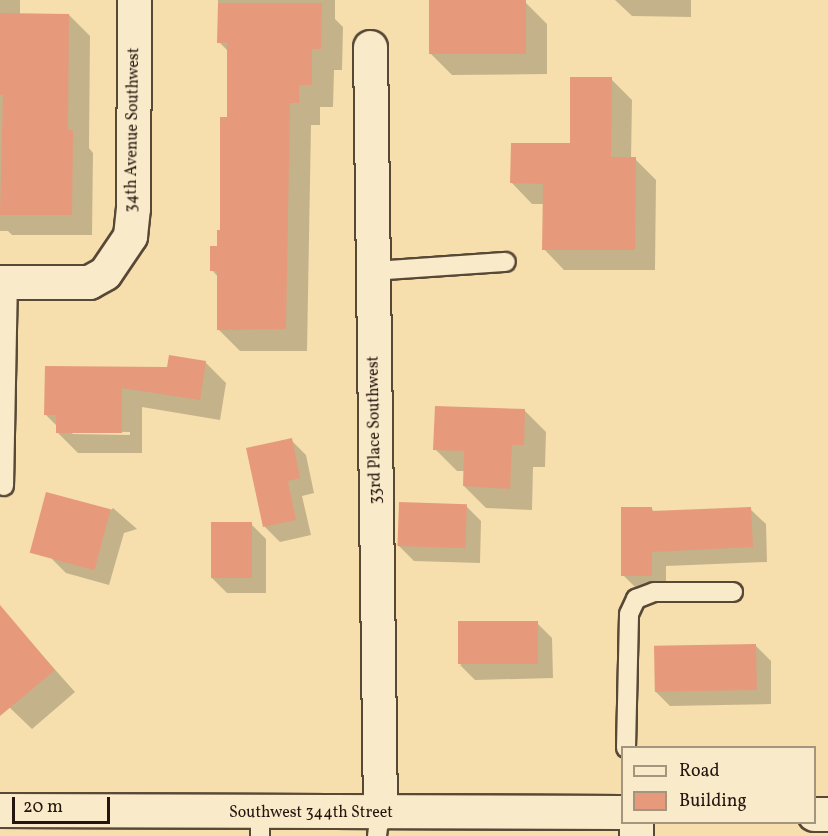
<!DOCTYPE html>
<html>
<head>
<meta charset="utf-8">
<style>
  body { margin:0 }
  #map { position:relative; width:828px; height:836px; overflow:hidden; background:#f6dfad; font-family:Vollkorn,serif }
  div>[style] { position:absolute }
  .shadow>* { inset:0; background:#0003 }
  .building>* { inset:0; background:#e69a7b; transform-origin:0 0 }
  .roads { filter:drop-shadow(2px 0 #584836) drop-shadow(-2px 0 #584836) drop-shadow(0 2px #584836) drop-shadow(0 -2px #584836) }
  .lane>* { height:18px; margin:-9px; padding:0 9px; transform-origin:9px; border-radius:9px; background:#f9eaca }
  .street>* { height:33px; margin:-16.5px; padding:0 16.5px; transform-origin:16.5px; border-radius:16.5px; background:#f9eaca }
  .secondary>* { height:33px; margin:-16.5px; padding:0 16.5px; transform-origin:16.5px; border-radius:16.5px; background:#f9eaca }
  span { translate:-50% -50%; white-space:nowrap; text-align:center; line-height:1.15; -webkit-text-stroke:6px #f9eaca; paint-order:stroke }
  .street-label { font-size:16px; color:#24160f }
  .legend { position:absolute; left:621px; top:746px; width:195px; height:78px; box-sizing:border-box; background:#f9eaca; border:2px solid #a4957f; margin:0; padding:8px 10px; list-style:none; font-size:18px; color:#24160f }
  .legend li { display:flex; align-items:center; gap:12px; height:30px }
  .legend b { width:30px; border:2px solid #a4957f }
  .scale { position:absolute; left:12px; top:797px; width:98px; height:27px; box-sizing:border-box; border:3px solid #24160f; border-top:0; padding-left:8px; font-size:18px; line-height:21px; white-space:nowrap; color:#24160f; -webkit-text-stroke:4px #f9eaca; paint-order:stroke }
</style>
</head>
<body>
<div id="map">
  <div class="shadow">
    <div style="clip-path:polygon(0 0,20px 0,20px 15px,69px 15px,90px 36px,89px 148px,93px 153px,92px 235px,12px 235px,8px 231px,0 231px)"></div>
    <div style="clip-path:polygon(218px 0,335px 0,335px 19px,343px 27px,342px 70px,334px 70px,333px 107px,320px 107px,320px 125px,311px 125px,307px 351px,240px 351px,218px 329px,219px 278px,212px 270px,222px 231px,228px 118px,228px 51px,219px 42px)"></div>
    <div style="clip-path:polygon(430px 0,525px 2px,547px 24px,547px 74px,452px 75px,430px 53px)"></div>
    <div style="clip-path:polygon(615px 0,691px 0,691px 17px,632px 16px)"></div>
    <div style="clip-path:polygon(611px 79px,632px 100px,631px 159px,635px 159px,656px 180px,655px 270px,564px 270px,544px 249px,544px 204px,532px 204px,512px 183px,571px 145px)"></div>
    <div style="clip-path:polygon(evenodd,205px 362px,226px 383px,220px 420px,142px 407px,142px 453px,78px 453px,57px 432px,57px 426px,46px 415px,168px 369px,205px 362px,70px 431px,130px 432px,130px 435px,73px 434px,70px 431px)"></div>
    <div style="clip-path:polygon(524px 410px,546px 432px,545px 467px,533px 467px,532px 510px,486px 508px,464px 486px,465px 471px,457px 471px,435px 449px)"></div>
    <div style="clip-path:polygon(291px 440px,306px 455px,314px 493px,302px 496px,311px 535px,280px 542px,265px 527px,248px 449px)"></div>
    <div style="clip-path:polygon(466px 506px,481px 521px,480px 563px,414px 561px,399px 546px)"></div>
    <div style="clip-path:polygon(113px 508px,137px 529px,124px 533px,109px 585px,66px 573px,52px 559px)"></div>
    <div style="clip-path:polygon(651px 508px,655px 513px,750px 509px,766px 524px,767px 562px,666px 566px,666px 590px,638px 590px,623px 575px)"></div>
    <div style="clip-path:polygon(251px 524px,266px 539px,266px 593px,227px 593px,212px 578px)"></div>
    <div style="clip-path:polygon(0 608px,75px 692px,32px 729px,9px 707px,0 709px)"></div>
    <div style="clip-path:polygon(537px 623px,552px 638px,553px 678px,475px 680px,460px 665px)"></div>
    <div style="clip-path:polygon(756px 646px,771px 661px,771px 704px,670px 706px,655px 691px)"></div>
  </div>
  <div class="building">
    <div style="left:429px;top:0;width:97px;height:54px"></div>
    <div style="clip-path:polygon(218px 3px,322px 3px,321px 49px,312px 49px,312px 85px,299px 85px,299px 103px,290px 103px,286px 329px,217px 330px,217px 271px,210px 271px,210px 246px,217px 246px,217px 230px,220px 230px,220px 117px,227px 117px,227px 43px,217px 43px)"></div>
    <div style="clip-path:polygon(0 13px,69px 14px,68px 130px,73px 130px,72px 215px,0 215px,3px 95px,0 95px)"></div>
    <div style="clip-path:polygon(570px 77px,612px 77px,611px 157px,636px 157px,635px 250px,542px 250px,543px 184px,510px 183px,511px 143px,570px 143px)"></div>
    <div style="clip-path:polygon(169px 355px,206px 361px,200px 400px,122px 388px,122px 433px,56px 433px,56px 415px,44px 415px,45px 366px,167px 367px)"></div>
    <div style="clip-path:polygon(435px 406px,525px 409px,524px 445px,512px 445px,510px 489px,463px 486px,464px 451px,433px 450px)"></div>
    <div style="clip-path:polygon(292px 438px,300px 478px,288px 481px,296px 520px,263px 527px,246px 448px)"></div>
    <div style="left:46px;top:492px;width:67px;height:63px;rotate:15deg"></div>
    <div style="left:399px;top:502px;width:68px;height:44px;rotate:2deg"></div>
    <div style="clip-path:polygon(621px 507px,652px 507px,652px 511px,751px 507px,753px 547px,652px 552px,652px 576px,621px 576px)"></div>
    <div style="left:211px;top:522px;width:41px;height:56px"></div>
    <div style="clip-path:polygon(0 605px,55px 670px,0 716px)"></div>
    <div style="left:538px;top:621px;width:43px;height:80px;rotate:90deg"></div>
    <div style="left:756px;top:644px;width:46px;height:102px;rotate:89deg"></div>
  </div>
  <div class="roads">
    <div class="lane">
      <div style="left:373px;top:271px;width:133px;rotate:-3.9deg"></div>
      <div style="left:4px;top:486px;width:204px;rotate:-88.9deg"></div>
      <div style="left:626px;top:748px;width:134px;rotate:-88.7deg"></div>
      <div style="left:629px;top:614px;width:17px;rotate:-65deg"></div>
      <div style="left:636px;top:599px;width:19px;rotate:-21deg"></div>
      <div style="left:654px;top:592px;width:79px"></div>
      <div style="left:260px;top:813px;width:23px;rotate:90deg"></div>
      <div style="left:377px;top:836px;width:23px;rotate:-83deg"></div>
    </div>
    <div class="street">
      <div style="left:370px;top:47px;width:766px;rotate:89.25deg"></div>
      <div style="left:0;top:282px;width:89px"></div>
      <div style="left:89px;top:282px;width:18px;rotate:-29deg"></div>
      <div style="left:105px;top:273px;width:45px;rotate:-56deg"></div>
      <div style="left:130px;top:236px;width:28px;rotate:-84deg"></div>
      <div style="left:133px;top:208px;width:208px;rotate:-89.7deg"></div>
      <div style="left:636px;top:822px;width:14px;rotate:90deg"></div>
    </div>
    <div class="secondary">
      <div style="left:0;top:810px;width:622px;rotate:0.18deg"></div>
      <div style="left:814px;top:814px;width:14px"></div>
    </div>
  </div>
  <div class="street-label">
    <span style="left:133px;top:130px;rotate:-89deg">34th Avenue Southwest</span>
    <span style="left:375px;top:430px;rotate:-91deg">33rd Place Southwest</span>
    <span style="left:311px;top:813px">Southwest 344th Street</span>
  </div>
  <ul class="legend">
  <li><b style="height:8px;background:#f9eaca"></b>Road</li>
  <li><b style="height:16px;background:#e69a7b"></b>Building</li>
  </ul>
  <div class="scale">20 m</div>
</div>
</body>
</html>
